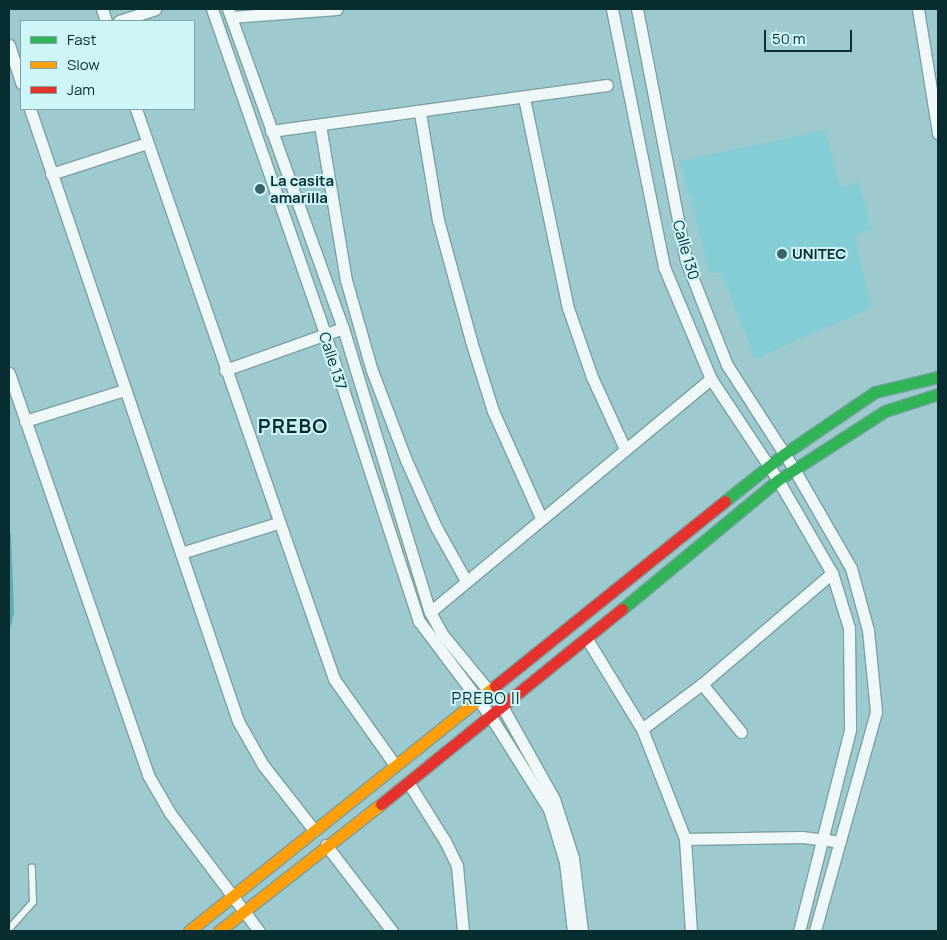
<!DOCTYPE html>
<html>
<head>
<meta charset="utf-8">
<style>
  body { margin:0 }
  #map { position:relative; width:947px; height:940px; overflow:hidden; background:#9dcacf; font-family:Manrope,sans-serif }
  div>[style] { position:absolute }
  .built>* { inset:0; background:#85cdd4 }
  .stream>* { height:4px; margin:-2px; padding:0 2px; transform-origin:2px; border-radius:2px; background:#5eadb4 }
  .roads { filter:drop-shadow(1px 0 #7ba0a3) drop-shadow(-1px 0 #7ba0a3) drop-shadow(0 1px #7ba0a3) drop-shadow(0 -1px #7ba0a3) }
  .lane>* { height:5.5px; margin:-2.75px; padding:0 2.75px; transform-origin:2.75px; border-radius:2.75px; background:#f0f7f8 }
  .street>* { height:11px; margin:-5.5px; padding:0 5.5px; transform-origin:5.5px; border-radius:5.5px; background:#f0f7f8 }
  .fast>* { height:11px; margin:-5.5px; padding:0 5.5px; transform-origin:5.5px; border-radius:5.5px; background:#30b455 }
  .slow>* { height:11px; margin:-5.5px; padding:0 5.5px; transform-origin:5.5px; border-radius:5.5px; background:#ff9f0a }
  .jam>* { height:11px; margin:-5.5px; padding:0 5.5px; transform-origin:5.5px; border-radius:5.5px; background:#e5322d }
  .dots>* { width:14px; height:14px; translate:-50% -50%; box-sizing:border-box; border:2px solid #cef5f8; border-radius:50% }
  span { translate:-50% -50%; white-space:nowrap; text-align:center; line-height:1.15; -webkit-text-stroke:4px #cef5f8; paint-order:stroke }
  .poi-label { font-size:15px; color:#082d30; font-weight:700 }
  .left { translate:0 -50%; text-align:left }
  .street-label { font-size:15px; color:#082d30 }
  .neighbourhood-label { font-size:16px; color:#082d30; letter-spacing:1px }
  .district-label { font-size:20px; color:#082d30; font-weight:700; letter-spacing:1px }
  .frame { position:absolute; inset:0; border:10px solid #082d30; pointer-events:none }
  .legend { position:absolute; left:20px; top:20px; width:175px; height:90px; box-sizing:border-box; background:#cef5f8; border:1px solid #7fa5a8; margin:0; padding:6px 9px; list-style:none; font-size:15px; color:#082d30 }
  .legend li { display:flex; align-items:center; gap:10px; height:25px }
  .legend b { width:25px; border:1px solid #7fa5a8 }
  .scale { position:absolute; left:764px; top:30px; width:88px; height:22px; box-sizing:border-box; border:2px solid #082d30; border-top:0; padding-left:6px; font-size:15px; line-height:18px; white-space:nowrap; color:#082d30; -webkit-text-stroke:4px #cef5f8; paint-order:stroke }
</style>
</head>
<body>
<div id="map">
  <div class="built">
    <div style="clip-path:polygon(825px 130px,841px 187px,859px 182px,872px 230px,855px 236px,871px 308px,755px 359px,721px 273px,710px 273px,680px 161px)"></div>
  </div>
  <div class="stream">
    <div style="left:9px;top:534px;width:79px;rotate:87.8deg"></div>
    <div style="left:12px;top:613px;width:13px;rotate:103deg"></div>
  </div>
  <div class="roads">
    <div class="lane">
      <div style="left:9px;top:929px;width:36px;rotate:-48deg"></div>
      <div style="left:33px;top:902px;width:34px;rotate:-92deg"></div>
    </div>
    <div class="street">
      <div style="left:102px;top:9px;width:13px;rotate:72deg"></div>
      <div style="left:212px;top:9px;width:344px;rotate:70.8deg"></div>
      <div style="left:325px;top:334px;width:302px;rotate:71.9deg"></div>
      <div style="left:419px;top:621px;width:120px;rotate:53.1deg"></div>
      <div style="left:491px;top:717px;width:109px;rotate:57.8deg"></div>
      <div style="left:549px;top:809px;width:55px;rotate:73.2deg"></div>
      <div style="left:565px;top:862px;width:69px;rotate:83.4deg"></div>
      <div style="left:228px;top:9px;width:339px;rotate:70.2deg"></div>
      <div style="left:343px;top:328px;width:297px;rotate:73deg"></div>
      <div style="left:430px;top:612px;width:26px;rotate:61deg"></div>
      <div style="left:443px;top:635px;width:94px;rotate:50.6deg"></div>
      <div style="left:503px;top:708px;width:104px;rotate:60.7deg"></div>
      <div style="left:554px;top:799px;width:62px;rotate:72.1deg"></div>
      <div style="left:573px;top:858px;width:74px;rotate:83deg"></div>
      <div style="left:612px;top:9px;width:263px;rotate:78.6deg"></div>
      <div style="left:664px;top:267px;width:121px;rotate:67.2deg"></div>
      <div style="left:711px;top:379px;width:121px;rotate:56.4deg"></div>
      <div style="left:778px;top:480px;width:108px;rotate:59.9deg"></div>
      <div style="left:832px;top:573px;width:58px;rotate:72.8deg"></div>
      <div style="left:849px;top:628px;width:102px;rotate:89.4deg"></div>
      <div style="left:850px;top:730px;width:207px;rotate:104.2deg"></div>
      <div style="left:637px;top:9px;width:257px;rotate:79deg"></div>
      <div style="left:686px;top:261px;width:112px;rotate:68.5deg"></div>
      <div style="left:727px;top:365px;width:124px;rotate:57.2deg"></div>
      <div style="left:794px;top:469px;width:114px;rotate:60.1deg"></div>
      <div style="left:851px;top:568px;width:64px;rotate:74.7deg"></div>
      <div style="left:868px;top:630px;width:82px;rotate:84.4deg"></div>
      <div style="left:876px;top:712px;width:227px;rotate:105.6deg"></div>
      <div style="left:918px;top:9px;width:126px;rotate:80.8deg"></div>
      <div style="left:231px;top:17px;width:106px;rotate:-4.3deg"></div>
      <div style="left:119px;top:21px;width:38px;rotate:-18deg"></div>
      <div style="left:9px;top:45px;width:40px;rotate:72deg"></div>
      <div style="left:524px;top:98px;width:215px;rotate:78.2deg"></div>
      <div style="left:568px;top:308px;width:73px;rotate:70.8deg"></div>
      <div style="left:592px;top:377px;width:79px;rotate:65.4deg"></div>
      <div style="left:30px;top:109px;width:646px;rotate:71.23deg"></div>
      <div style="left:238px;top:721px;width:51px;rotate:60.4deg"></div>
      <div style="left:263px;top:765px;width:83px;rotate:51.9deg"></div>
      <div style="left:136px;top:109px;width:603px;rotate:70.84deg"></div>
      <div style="left:334px;top:679px;width:105px;rotate:54.7deg"></div>
      <div style="left:420px;top:113px;width:109px;rotate:80.5deg"></div>
      <div style="left:438px;top:220px;width:125px;rotate:74.7deg"></div>
      <div style="left:471px;top:341px;width:73px;rotate:72.6deg"></div>
      <div style="left:493px;top:411px;width:117px;rotate:65.8deg"></div>
      <div style="left:320px;top:125px;width:157px;rotate:80.5deg"></div>
      <div style="left:346px;top:280px;width:91px;rotate:74.1deg"></div>
      <div style="left:371px;top:368px;width:98px;rotate:69.2deg"></div>
      <div style="left:406px;top:460px;width:73px;rotate:65.9deg"></div>
      <div style="left:436px;top:527px;width:62px;rotate:60.9deg"></div>
      <div style="left:271px;top:131px;width:339px;rotate:-7.8deg"></div>
      <div style="left:51px;top:174px;width:101px;rotate:-17.9deg"></div>
      <div style="left:225px;top:370px;width:125px;rotate:-19.6deg"></div>
      <div style="left:9px;top:373px;width:425px;rotate:70.9deg"></div>
      <div style="left:148px;top:775px;width:44px;rotate:59.9deg"></div>
      <div style="left:170px;top:813px;width:148px;rotate:53deg"></div>
      <div style="left:25px;top:421px;width:104px;rotate:-17.4deg"></div>
      <div style="left:181px;top:553px;width:102px;rotate:-17.2deg"></div>
      <div style="left:430px;top:612px;width:365px;rotate:-39.7deg"></div>
      <div style="left:587px;top:639px;width:105px;rotate:58.6deg"></div>
      <div style="left:642px;top:729px;width:118px;rotate:68.6deg"></div>
      <div style="left:685px;top:839px;width:92px;rotate:86.3deg"></div>
      <div style="left:702px;top:684px;width:62px;rotate:50.9deg"></div>
      <div style="left:642px;top:729px;width:75px;rotate:-36.9deg"></div>
      <div style="left:702px;top:684px;width:171px;rotate:-40.5deg"></div>
      <div style="left:408px;top:782px;width:70px;rotate:57.9deg"></div>
      <div style="left:445px;top:841px;width:28px;rotate:64deg"></div>
      <div style="left:457px;top:866px;width:65px;rotate:84.7deg"></div>
      <div style="left:685px;top:839px;width:117px;rotate:-1deg"></div>
      <div style="left:802px;top:837px;width:38px;rotate:7deg"></div>
      <div style="left:326px;top:845px;width:108px;rotate:52.5deg"></div>
    </div>
    <div class="fast">
      <div style="left:725px;top:501px;width:75px;rotate:-38.5deg"></div>
      <div style="left:784px;top:454px;width:110px;rotate:-34.3deg"></div>
      <div style="left:875px;top:392px;width:65px;rotate:-13.4deg"></div>
      <div style="left:622px;top:609px;width:202px;rotate:-39.6deg"></div>
      <div style="left:778px;top:480px;width:127px;rotate:-32.8deg"></div>
      <div style="left:885px;top:411px;width:56px;rotate:-17.8deg"></div>
    </div>
    <div class="slow">
      <div style="left:189px;top:931px;width:392px;rotate:-38.7deg"></div>
      <div style="left:219px;top:931px;width:206px;rotate:-38.1deg"></div>
    </div>
    <div class="jam">
      <div style="left:495px;top:686px;width:295px;rotate:-38.8deg"></div>
      <div style="left:381px;top:804px;width:310px;rotate:-39deg"></div>
    </div>
  </div>
  <div class="dots">
    <div style="left:260px;top:189px;background:#3c6468"></div>
    <div style="left:782px;top:254px;background:#3c6468"></div>
  </div>
  <div class="poi-label">
    <span class="left" style="left:270px;top:189px">La casita<br>amarilla</span>
    <span class="left" style="left:792px;top:254px">UNITEC</span>
  </div>
  <div class="street-label">
    <span style="left:686px;top:250px;rotate:74deg">Calle 130</span>
    <span style="left:333px;top:361px;rotate:72deg">Calle 137</span>
  </div>
  <div class="neighbourhood-label">
    <span style="left:486px;top:698px">PREBO II</span>
  </div>
  <div class="district-label">
    <span style="left:293px;top:425px">PREBO</span>
  </div>
  <div class="frame"></div>
  <ul class="legend">
  <li><b style="height:6px;background:#30b455"></b>Fast</li>
  <li><b style="height:6px;background:#ff9f0a"></b>Slow</li>
  <li><b style="height:6px;background:#e5322d"></b>Jam</li>
  </ul>
  <div class="scale">50 m</div>
</div>
</body>
</html>
